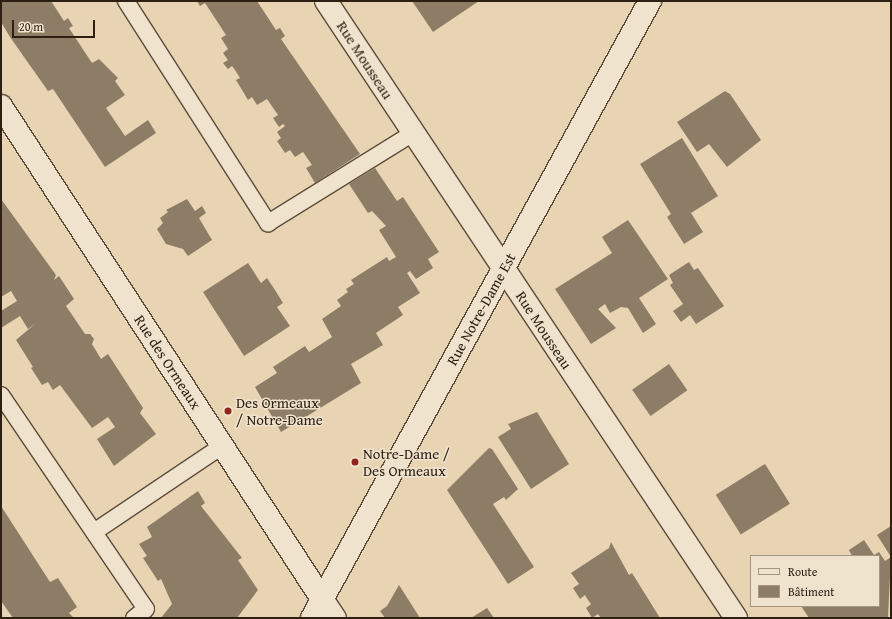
<!DOCTYPE html>
<html>
<head>
<meta charset="utf-8">
<style>
  body { margin:0 }
  #map { position:relative; width:892px; height:619px; overflow:hidden; background:#e8d4b3; font-family:"Gentium Book Plus",serif }
  div>[style] { position:absolute }
  .building>* { inset:0; background:#8e7d66; transform-origin:0 0 }
  .roads { filter:drop-shadow(1px 0 #5c4c3a) drop-shadow(-1px 0 #5c4c3a) drop-shadow(0 1px #5c4c3a) drop-shadow(0 -1px #5c4c3a) }
  .lane>* { height:16px; margin:-8px; padding:0 8px; transform-origin:8px; border-radius:8px; background:#f0e3ce }
  .street>* { height:22px; margin:-11px; padding:0 11px; transform-origin:11px; border-radius:11px; background:#f0e3ce }
  .secondary>* { height:22px; margin:-11px; padding:0 11px; transform-origin:11px; border-radius:11px; background:#f0e3ce }
  .dots>* { width:11px; height:11px; translate:-50% -50%; box-sizing:border-box; border:2px solid #f0e3ce; border-radius:50% }
  span { translate:-50% -50%; white-space:nowrap; text-align:center; line-height:1.15; -webkit-text-stroke:3px #f0e3ce; paint-order:stroke }
  .street-label { font-size:15px; color:#2d1f12 }
  .poi-label { font-size:15px; color:#2d1f12 }
  .left { translate:0 -50%; text-align:left }
  .frame { position:absolute; inset:0; border:2px solid #2d1f12; pointer-events:none }
  .legend { position:absolute; left:750px; top:555px; width:130px; height:52px; box-sizing:border-box; background:#f0e3ce; border:1px solid #a29583; margin:0; padding:5px 7px; list-style:none; font-size:12px; color:#2d1f12 }
  .legend li { display:flex; align-items:center; gap:8px; height:20px }
  .legend b { width:20px; border:1px solid #a29583 }
  .scale { position:absolute; left:12px; top:20px; width:83px; height:18px; box-sizing:border-box; border:2px solid #2d1f12; border-top:0; padding-left:5px; font-size:12px; line-height:14px; white-space:nowrap; color:#2d1f12; -webkit-text-stroke:3px #f0e3ce; paint-order:stroke }
</style>
</head>
<body>
<div id="map">
  <div class="building">
    <div style="clip-path:polygon(1px 1px,51px 1px,64px 21px,68px 18px,73px 26px,69px 28px,92px 63px,99px 59px,118px 78px,115px 81px,125px 95px,106px 108px,125px 136px,148px 120px,156px 133px,105px 167px,53px 89px,48px 91px,10px 37px,1px 22px)"></div>
    <div style="clip-path:polygon(197px 1px,257px 1px,276px 30px,280px 28px,285px 36px,281px 39px,360px 154px,315px 183px,306px 168px,312px 165px,303px 152px,295px 157px,290px 150px,285px 153px,277px 141px,281px 138px,277px 132px,285px 126px,283px 124px,279px 127px,273px 118px,278px 115px,267px 99px,257px 105px,252px 97px,248px 100px,236px 80px,240px 78px,235px 70px,232px 66px,228px 69px,223px 63px,228px 60px,223px 53px,228px 49px,221px 38px,226px 35px,205px 3px,200px 6px)"></div>
    <div style="clip-path:polygon(412px 1px,479px 1px,433px 32px)"></div>
    <div style="clip-path:polygon(725px 91px,730px 94px,761px 140px,727px 167px,709px 144px,697px 152px,677px 122px)"></div>
    <div style="clip-path:polygon(682px 138px,718px 196px,691px 213px,703px 232px,684px 244px,667px 217px,671px 214px,640px 164px)"></div>
    <div style="clip-path:polygon(375px 168px,397px 201px,403px 197px,439px 252px,428px 259px,433px 268px,416px 279px,410px 271px,407px 273px,420px 293px,398px 307px,403px 315px,376px 333px,383px 345px,351px 364px,361px 383px,281px 432px,255px 387px,277px 373px,273px 367px,305px 346px,309px 352px,332px 337px,322px 319px,341px 306px,337px 300px,348px 292px,346px 289px,354px 284px,351px 280px,387px 257px,389px 261px,396px 257px,379px 230px,386px 226px,372px 211px,368px 213px,349px 184px)"></div>
    <div style="clip-path:polygon(1px 199px,56px 275px,54px 280px,59px 276px,74px 299px,66px 306px,85px 334px,90px 334px,94px 339px,92px 344px,101px 359px,108px 354px,143px 408px,140px 413px,156px 434px,114px 466px,97px 439px,115px 427px,108px 417px,92px 428px,60px 385px,53px 390px,48px 382px,42px 385px,31px 368px,33px 367px,16px 340px,36px 323px,28px 329px,20px 316px,1px 328px,1px 311px,17px 301px,11px 291px,1px 297px)"></div>
    <div style="clip-path:polygon(187px 199px,195px 211px,202px 206px,206px 213px,199px 218px,212px 240px,188px 256px,183px 249px,166px 244px,157px 229px,163px 223px,160px 218px,168px 212px,166px 210px)"></div>
    <div style="clip-path:polygon(628px 220px,668px 279px,639px 298px,656px 324px,643px 333px,628px 308px,621px 307px,610px 313px,605px 304px,598px 309px,616px 328px,591px 344px,555px 289px,612px 253px,602px 237px)"></div>
    <div style="clip-path:polygon(689px 262px,694px 270px,698px 268px,724px 306px,696px 324px,690px 315px,681px 322px,673px 311px,683px 304px,670px 285px,673px 283px,669px 275px)"></div>
    <div style="clip-path:polygon(248px 263px,261px 283px,267px 278px,275px 290px,283px 303px,277px 307px,290px 326px,244px 356px,203px 292px)"></div>
    <div style="left:669px;top:364px;width:32px;height:45px;rotate:55deg"></div>
    <div style="clip-path:polygon(537px 412px,569px 464px,531px 489px,498px 437px,511px 429px,508px 424px)"></div>
    <div style="clip-path:polygon(489px 448px,492px 449px,518px 489px,506px 500px,504px 497px,493px 504px,534px 567px,508px 584px,447px 490px)"></div>
    <div style="left:765px;top:464px;width:47px;height:58px;rotate:58deg"></div>
    <div style="clip-path:polygon(198px 491px,205px 503px,201px 506px,242px 558px,238px 560px,258px 590px,237px 618px,161px 618px,172px 604px,161px 579px,158px 581px,143px 558px,147px 556px,139px 544px,152px 537px,147px 527px)"></div>
    <div style="clip-path:polygon(1px 506px,50px 582px,58px 578px,77px 607px,69px 613px,74px 618px,13px 618px,1px 601px)"></div>
    <div style="clip-path:polygon(891px 526px,891px 557px,877px 535px)"></div>
    <div style="clip-path:polygon(864px 540px,874px 555px,879px 552px,885px 561px,891px 557px,888px 618px,809px 618px,801px 606px,879px 606px,879px 556px,852px 556px,849px 550px)"></div>
    <div style="clip-path:polygon(611px 542px,629px 575px,632px 573px,660px 618px,601px 618px,598px 614px,592px 618px,586px 608px,591px 604px,588px 600px,585px 595px,580px 599px,573px 588px,579px 584px,571px 573px,609px 548px)"></div>
    <div style="clip-path:polygon(399px 585px,420px 618px,385px 618px,380px 611px,387px 606px)"></div>
    <div style="clip-path:polygon(487px 608px,494px 618px,471px 618px)"></div>
  </div>
  <div class="roads">
    <div class="lane">
      <div style="left:126px;top:1px;width:264px;rotate:57.4deg"></div>
      <div style="left:268px;top:223px;width:171px;rotate:-31.8deg"></div>
      <div style="left:1px;top:395px;width:258px;rotate:55.9deg"></div>
      <div style="left:146px;top:609px;width:15px;rotate:143deg"></div>
      <div style="left:94px;top:532px;width:154px;rotate:-33.9deg"></div>
    </div>
    <div class="street">
      <div style="left:326px;top:1px;width:741px;rotate:56.4deg"></div>
      <div style="left:322px;top:599px;width:23px;rotate:56deg"></div>
    </div>
    <div class="secondary">
      <div style="left:1px;top:106px;width:588px;rotate:56.93deg"></div>
      <div style="left:312px;top:618px;width:704px;rotate:-61.29deg"></div>
    </div>
  </div>
  <div class="dots">
    <div style="left:228px;top:411px;background:#8f2418"></div>
    <div style="left:355px;top:462px;background:#8f2418"></div>
  </div>
  <div class="street-label">
    <span style="left:365px;top:60px;rotate:57deg">Rue Mousseau</span>
    <span style="left:481px;top:309px;rotate:-61deg">Rue Notre-Dame Est</span>
    <span style="left:544px;top:330px;rotate:57deg">Rue Mousseau</span>
    <span style="left:168px;top:362px;rotate:57deg">Rue des Ormeaux</span>
  </div>
  <div class="poi-label">
    <span class="left" style="left:236px;top:411px">Des Ormeaux<br>/ Notre-Dame</span>
    <span class="left" style="left:363px;top:462px">Notre-Dame /<br>Des Ormeaux</span>
  </div>
  <div class="frame"></div>
  <ul class="legend">
  <li><b style="height:5px;background:#f0e3ce"></b>Route</li>
  <li><b style="height:11px;background:#8e7d66"></b>Bâtiment</li>
  </ul>
  <div class="scale">20 m</div>
</div>
</body>
</html>
